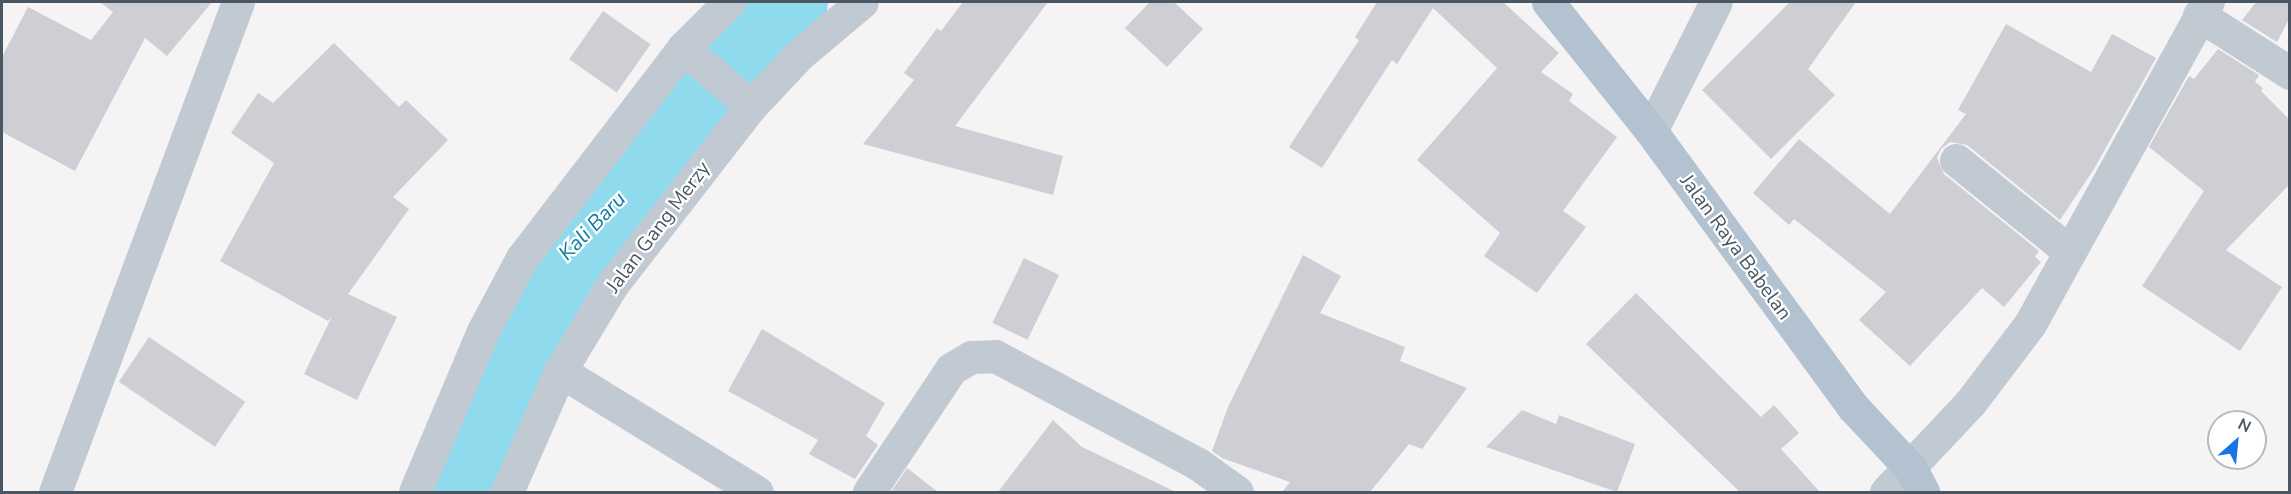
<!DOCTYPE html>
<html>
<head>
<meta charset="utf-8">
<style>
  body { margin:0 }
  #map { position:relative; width:2291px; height:494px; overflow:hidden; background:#f5f3f3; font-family:"Nunito Sans",sans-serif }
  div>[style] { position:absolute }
  .river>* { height:86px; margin:-43px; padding:0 43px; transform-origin:43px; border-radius:43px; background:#90daee }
  .building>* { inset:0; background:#cdcfd5; transform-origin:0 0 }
  .minor>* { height:33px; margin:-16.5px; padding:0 16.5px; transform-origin:16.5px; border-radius:16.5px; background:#c1cad2 }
  .primary>* { height:33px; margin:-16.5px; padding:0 16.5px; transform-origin:16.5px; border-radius:16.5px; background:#b3c2d1 }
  span { translate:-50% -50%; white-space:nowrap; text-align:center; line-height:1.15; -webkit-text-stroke:4.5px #fff; paint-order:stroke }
  .street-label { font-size:20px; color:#4a5661 }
  .water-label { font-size:21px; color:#0c7c9b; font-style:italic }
  .frame { position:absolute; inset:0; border:3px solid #4a5661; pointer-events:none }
  .north { position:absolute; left:2207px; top:410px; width:60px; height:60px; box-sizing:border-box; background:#fff; border:2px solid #b7bbc0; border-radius:50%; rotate:27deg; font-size:16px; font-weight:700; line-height:24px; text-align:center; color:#4a5661 }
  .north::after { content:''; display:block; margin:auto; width:21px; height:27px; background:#1a73e8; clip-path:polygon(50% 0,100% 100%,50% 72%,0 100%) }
</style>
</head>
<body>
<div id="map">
  <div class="river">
    <div style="left:469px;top:492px;width:240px;rotate:-69.5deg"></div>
    <div style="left:553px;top:267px;width:207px;rotate:-46.4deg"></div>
    <div style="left:696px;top:117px;width:91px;rotate:-55.8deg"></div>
    <div style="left:747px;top:42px;width:55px;rotate:-46.5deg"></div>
  </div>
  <div class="building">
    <div style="clip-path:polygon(100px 2px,212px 2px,167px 56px,145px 38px,75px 171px,2px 132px,2px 57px,28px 7px,91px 40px,113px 12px)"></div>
    <div style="clip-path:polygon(963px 2px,1048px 2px,955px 126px,1063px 156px,1053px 195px,863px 144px,914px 80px,904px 73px,937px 28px,941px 31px)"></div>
    <div style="clip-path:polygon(1150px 2px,1174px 2px,1203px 29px,1167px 67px,1125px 28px)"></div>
    <div style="clip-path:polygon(1377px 2px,1503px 2px,1559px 53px,1541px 72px,1573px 94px,1569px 101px,1617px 137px,1563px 211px,1586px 227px,1537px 293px,1484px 256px,1500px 233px,1417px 160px,1497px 68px,1433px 8px,1397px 64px,1392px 60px,1322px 168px,1289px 147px,1359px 40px,1355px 37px)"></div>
    <div style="clip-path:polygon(1790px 2px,1856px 2px,1808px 69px,1835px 95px,1771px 159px,1702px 90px)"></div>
    <div style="clip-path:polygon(2256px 2px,2289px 2px,2289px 19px,2277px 42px,2242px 20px)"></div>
    <div style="left:603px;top:11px;width:58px;height:59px;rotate:35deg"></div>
    <div style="clip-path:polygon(2006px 24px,2091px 72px,2112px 34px,2156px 58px,2094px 169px,2060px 220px,1967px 145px,1950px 142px,1941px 149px,1937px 158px,1944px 174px,2039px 251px,2035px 257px,2041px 262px,2004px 307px,1982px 288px,1910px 366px,1859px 320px,1886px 292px,1794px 219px,1789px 225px,1753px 193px,1799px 139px,1890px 214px,1966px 114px,1958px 110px)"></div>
    <div style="clip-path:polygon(334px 43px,399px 107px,406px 100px,448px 140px,393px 197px,409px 209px,348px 294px,397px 317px,357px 400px,304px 374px,332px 316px,328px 321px,220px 261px,274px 163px,231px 133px,258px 93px,273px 103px)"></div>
    <div style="clip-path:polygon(2218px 49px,2259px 75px,2255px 82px,2263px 88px,2261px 91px,2289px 119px,2289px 185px,2226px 250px,2282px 287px,2240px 351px,2142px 286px,2204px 191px,2149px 147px,2189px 76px,2194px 79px)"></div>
    <div style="clip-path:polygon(1303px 255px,1341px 276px,1320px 313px,1405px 347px,1400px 361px,1467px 388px,1422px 449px,1409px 444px,1370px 492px,1282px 492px,1290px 482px,1222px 458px,1212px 451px,1228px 407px)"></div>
    <div style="left:1024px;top:258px;width:39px;height:72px;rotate:26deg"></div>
    <div style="clip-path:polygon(1636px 293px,1761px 417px,1774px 405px,1799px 433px,1781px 449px,1820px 492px,1740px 492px,1586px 344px)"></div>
    <div style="clip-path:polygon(762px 329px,885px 403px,866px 436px,878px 445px,855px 479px,809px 454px,818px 440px,728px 391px)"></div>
    <div style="left:149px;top:337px;width:116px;height:54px;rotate:34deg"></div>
    <div style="clip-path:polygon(1522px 410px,1556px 424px,1559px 415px,1635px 444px,1617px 492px,1486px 447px)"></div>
    <div style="clip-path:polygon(1053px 420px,1082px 447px,1176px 492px,998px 492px)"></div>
    <div style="clip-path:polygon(907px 468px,938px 492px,891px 492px)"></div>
  </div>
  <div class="minor">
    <div style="left:2199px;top:15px;width:108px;rotate:32.5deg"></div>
    <div style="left:683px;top:48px;width:65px;rotate:-45deg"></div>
    <div style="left:1651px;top:131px;width:144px;rotate:-63.3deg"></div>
    <div style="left:1956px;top:160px;width:146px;rotate:38.9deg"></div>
    <div style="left:560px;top:371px;width:231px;rotate:31.6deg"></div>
    <div style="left:55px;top:492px;width:523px;rotate:-69.52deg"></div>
    <div style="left:415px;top:492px;width:175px;rotate:-67.1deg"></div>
    <div style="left:483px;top:331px;width:83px;rotate:-61.9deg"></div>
    <div style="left:522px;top:258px;width:265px;rotate:-52.5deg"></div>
    <div style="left:683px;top:48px;width:89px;rotate:40.5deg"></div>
    <div style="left:507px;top:492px;width:132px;rotate:-66.3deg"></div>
    <div style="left:560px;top:371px;width:100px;rotate:-58.8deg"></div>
    <div style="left:612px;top:285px;width:227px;rotate:-52.2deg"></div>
    <div style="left:751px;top:106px;width:70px;rotate:-46.7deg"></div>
    <div style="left:799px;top:55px;width:82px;rotate:-40.1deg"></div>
    <div style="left:869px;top:492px;width:148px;rotate:-56.3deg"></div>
    <div style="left:951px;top:369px;width:23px;rotate:-31deg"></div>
    <div style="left:971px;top:357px;width:24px;rotate:-2deg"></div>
    <div style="left:995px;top:356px;width:230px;rotate:28deg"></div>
    <div style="left:1198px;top:464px;width:48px;rotate:35.7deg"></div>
    <div style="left:1886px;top:492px;width:122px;rotate:-46.7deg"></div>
    <div style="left:1970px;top:403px;width:99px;rotate:-52.8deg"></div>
    <div style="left:2030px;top:324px;width:368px;rotate:-61.1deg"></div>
  </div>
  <div class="primary">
    <div style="left:1548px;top:2px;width:165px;rotate:51.4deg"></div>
    <div style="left:1651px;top:131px;width:342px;rotate:53.8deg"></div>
    <div style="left:1853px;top:407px;width:85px;rotate:46.9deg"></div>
    <div style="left:1911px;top:469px;width:26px;rotate:62deg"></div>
  </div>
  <div class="street-label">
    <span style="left:658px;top:227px;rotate:-53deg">Jalan Gang Merzy</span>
    <span style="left:1736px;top:247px;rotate:54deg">Jalan Raya Babelan</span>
  </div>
  <div class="water-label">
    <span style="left:592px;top:226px;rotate:-46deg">Kali Baru</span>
  </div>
  <div class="frame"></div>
  <div class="north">N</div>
</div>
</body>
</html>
